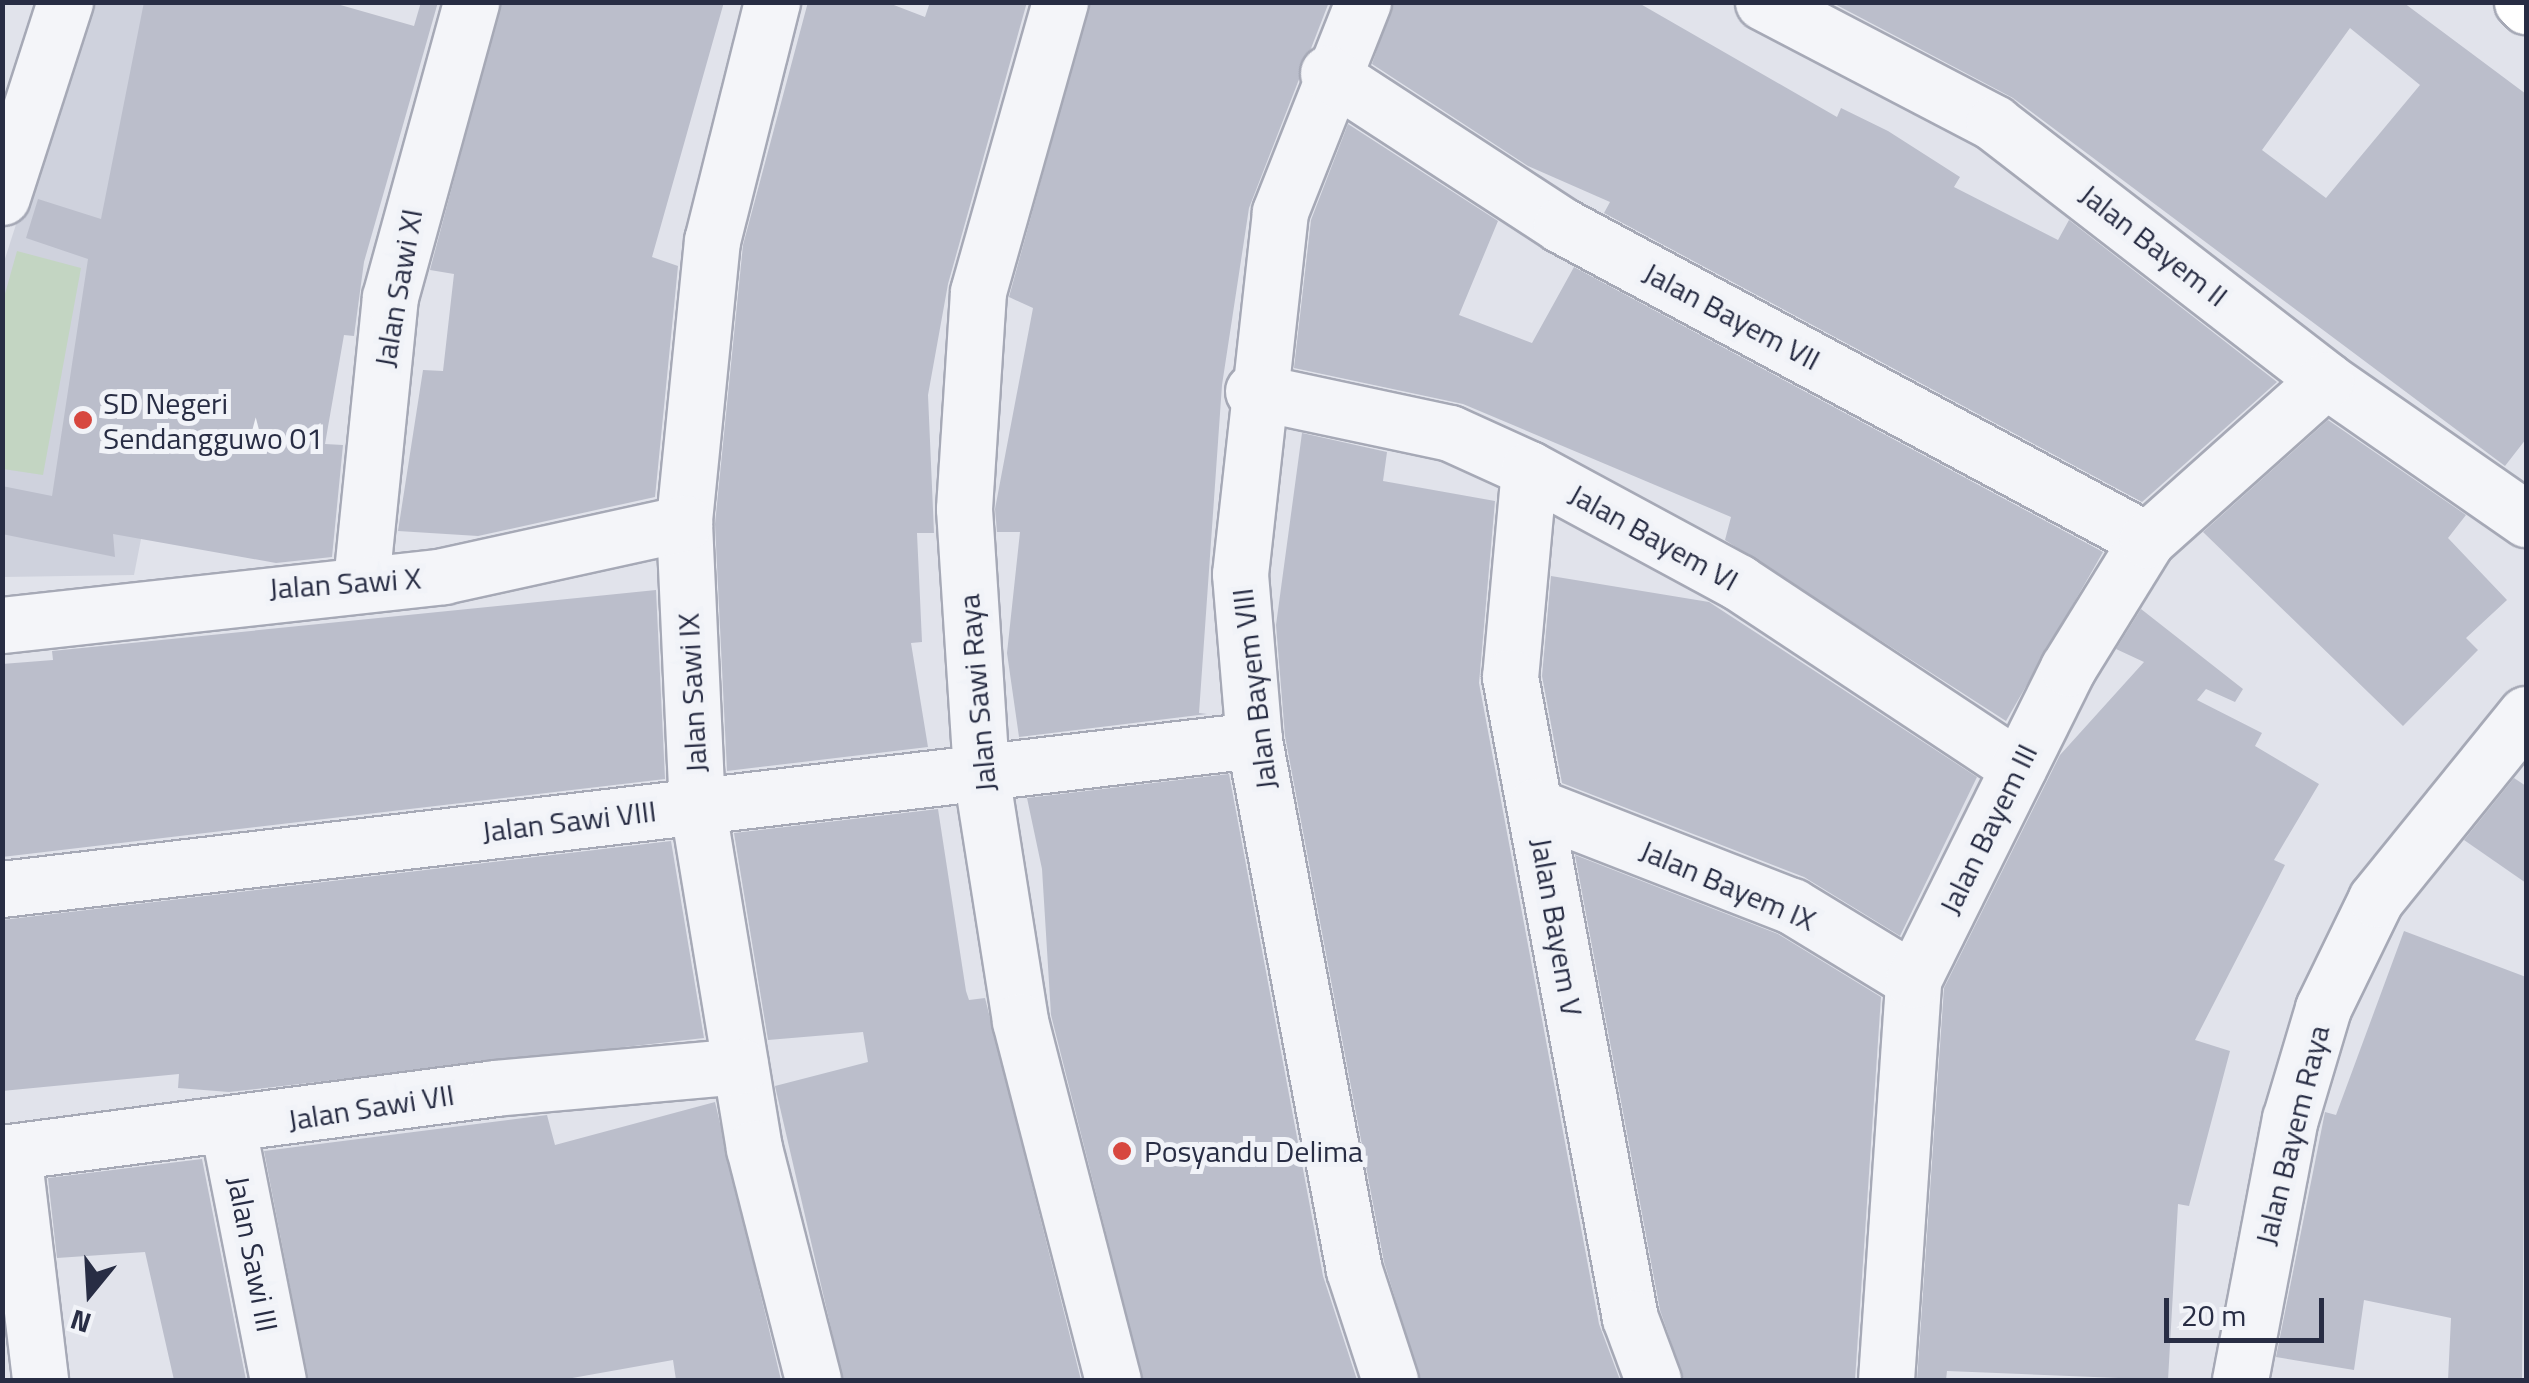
<!DOCTYPE html>
<html>
<head>
<meta charset="utf-8">
<style>
  body { margin:0 }
  #map { position:relative; width:2529px; height:1383px; overflow:hidden; background:#e1e3eb; font-family:"Titillium Web",sans-serif }
  div>[style] { position:absolute }
  .built>* { inset:0; background:#cfd2dd }
  .green>* { inset:0; background:#c3d5c2 }
  .building>* { inset:0; background:#bbbecb }
  .roads { filter:drop-shadow(2px 0 #a6a9b6) drop-shadow(-2px 0 #a6a9b6) drop-shadow(0 2px #a6a9b6) drop-shadow(0 -2px #a6a9b6) }
  .minor>* { height:55px; margin:-27.5px; padding:0 27.5px; transform-origin:27.5px; border-radius:27.5px; background:#f4f5f9 }
  .secondary>* { height:55px; margin:-27.5px; padding:0 27.5px; transform-origin:27.5px; border-radius:27.5px; background:#fff }
  .dots>* { width:28px; height:28px; translate:-50% -50%; box-sizing:border-box; border:5px solid #f1f3f8; border-radius:50% }
  span { translate:-50% -50%; white-space:nowrap; text-align:center; line-height:1.15; -webkit-text-stroke:10px #f1f3f8; paint-order:stroke }
  .street-label { font-size:30px; color:#282d44 }
  .poi-label { font-size:30px; color:#282d44 }
  .left { translate:0 -50%; text-align:left }
  .frame { position:absolute; inset:0; border:5px solid #282d44; pointer-events:none }
  .north { position:absolute; left:40px; top:1243px; width:100px; height:100px; -webkit-text-stroke:8px #f1f3f8; paint-order:stroke; rotate:198deg; font-size:28px; font-weight:700; line-height:40px; text-align:center; color:#282d44 }
  .north::after { content:''; display:block; margin:auto; width:35px; height:45px; background:#282d44; clip-path:polygon(50% 0,100% 100%,50% 72%,0 100%) }
  .scale { position:absolute; left:2164px; top:1298px; width:160px; height:45px; box-sizing:border-box; border:5px solid #282d44; border-top:0; padding-left:12px; font-size:30px; line-height:35px; white-space:nowrap; color:#282d44; -webkit-text-stroke:8px #f1f3f8; paint-order:stroke }
</style>
</head>
<body>
<div id="map">
  <div class="built">
    <div style="clip-path:polygon(87px 3px,258px 3px,195px 262px,134px 575px,3px 577px,3px 265px)"></div>
  </div>
  <div class="green">
    <div style="clip-path:polygon(17px 251px,81px 268px,43px 475px,3px 469px,3px 301px)"></div>
  </div>
  <div class="building">
    <div style="clip-path:polygon(144px 2px,330px 2px,414px 26px,421px 2px,438px 2px,364px 262px,354px 336px,344px 335px,325px 444px,343px 445px,332px 557px,276px 563px,113px 534px,115px 557px,2px 534px,2px 486px,52px 496px,88px 259px,26px 238px,38px 199px,101px 219px)"></div>
    <div style="clip-path:polygon(501px 2px,724px 2px,652px 257px,678px 266px,655px 497px,478px 536px,398px 531px,423px 370px,443px 371px,454px 274px,430px 270px)"></div>
    <div style="clip-path:polygon(808px 2px,886px 2px,925px 17px,930px 2px,1027px 2px,948px 284px,928px 395px,934px 533px,917px 533px,922px 642px,911px 643px,928px 747px,727px 771px,715px 524px,743px 245px)"></div>
    <div style="clip-path:polygon(1090px 2px,1329px 2px,1249px 208px,1222px 385px,1199px 713px,1207px 714px,1019px 737px,1007px 653px,1020px 532px,997px 532px,995px 509px,1033px 308px,1009px 297px)"></div>
    <div style="clip-path:polygon(1393px 2px,1637px 2px,1837px 117px,1841px 108px,1888px 131px,1960px 177px,1954px 187px,2058px 240px,2069px 220px,2277px 382px,2142px 502px,1604px 213px,1610px 202px,1528px 166px,1372px 64px)"></div>
    <div style="clip-path:polygon(evenodd,1831px 2px,2404px 3px,2526px 94px,2526px 439px,2505px 466px,2013px 98px,1831px 2px,2350px 28px,2420px 85px,2326px 198px,2262px 150px,2350px 28px)"></div>
    <div style="clip-path:polygon(1348px 124px,1498px 221px,1459px 315px,1532px 343px,1574px 267px,2103px 552px,2006px 721px,1725px 540px,1731px 517px,1463px 404px,1294px 368px,1311px 220px)"></div>
    <div style="clip-path:polygon(2328px 420px,2466px 515px,2448px 538px,2507px 600px,2466px 638px,2478px 650px,2403px 726px,2203px 532px)"></div>
    <div style="clip-path:polygon(1302px 433px,1387px 452px,1383px 481px,1495px 501px,1479px 683px,1599px 1324px,1620px 1380px,1420px 1380px,1384px 1262px,1285px 736px,1276px 625px)"></div>
    <div style="clip-path:polygon(1551px 576px,1709px 602px,1977px 777px,1900px 936px,1804px 877px,1562px 783px,1542px 676px)"></div>
    <div style="clip-path:polygon(656px 590px,665px 779px,2px 857px,2px 664px,53px 660px,52px 651px)"></div>
    <div style="clip-path:polygon(2141px 609px,2243px 689px,2235px 702px,2206px 689px,2197px 700px,2262px 733px,2255px 746px,2319px 784px,2274px 860px,2285px 865px,2195px 1040px,2230px 1051px,2189px 1206px,2178px 1204px,2168px 1380px,1947px 1371px,1946px 1380px,1917px 1380px,1944px 988px,2060px 755px,2144px 662px,2116px 649px)"></div>
    <div style="clip-path:polygon(1229px 774px,1323px 1276px,1357px 1380px,1143px 1380px,1051px 1015px,1042px 869px,1027px 798px)"></div>
    <div style="clip-path:polygon(2514px 778px,2526px 786px,2526px 883px,2464px 840px)"></div>
    <div style="clip-path:polygon(938px 809px,966px 991px,969px 1000px,985px 998px,1081px 1380px,843px 1380px,775px 1086px,868px 1062px,863px 1032px,768px 1040px,734px 833px)"></div>
    <div style="clip-path:polygon(671px 841px,704px 1038px,229px 1092px,178px 1088px,179px 1074px,2px 1091px,2px 920px)"></div>
    <div style="clip-path:polygon(1575px 855px,1778px 934px,1881px 997px,1855px 1380px,1684px 1380px,1660px 1310px)"></div>
    <div style="clip-path:polygon(2404px 931px,2526px 977px,2522px 1380px,2448px 1380px,2451px 1318px,2364px 1300px,2354px 1370px,2276px 1357px,2325px 1112px,2336px 1115px)"></div>
    <div style="clip-path:polygon(715px 1102px,781px 1380px,676px 1380px,673px 1360px,561px 1380px,308px 1380px,264px 1151px,547px 1115px,555px 1145px)"></div>
    <div style="clip-path:polygon(202px 1159px,246px 1380px,174px 1380px,145px 1252px,57px 1258px,48px 1178px)"></div>
  </div>
  <div class="roads">
    <div class="minor">
      <div style="left:772px;top:2px;width:245px;rotate:104.1deg"></div>
      <div style="left:712px;top:240px;width:284px;rotate:95.7deg"></div>
      <div style="left:684px;top:523px;width:281px;rotate:87.4deg"></div>
      <div style="left:697px;top:804px;width:349px;rotate:80.6deg"></div>
      <div style="left:754px;top:1148px;width:239px;rotate:75.7deg"></div>
      <div style="left:1060px;top:2px;width:301px;rotate:105.8deg"></div>
      <div style="left:978px;top:292px;width:217px;rotate:93.7deg"></div>
      <div style="left:964px;top:509px;width:266px;rotate:86.3deg"></div>
      <div style="left:981px;top:774px;width:250px;rotate:81deg"></div>
      <div style="left:1020px;top:1021px;width:371px;rotate:75.5deg"></div>
      <div style="left:1363px;top:2px;width:226px;rotate:111.6deg"></div>
      <div style="left:1280px;top:212px;width:364px;rotate:96.3deg"></div>
      <div style="left:1240px;top:574px;width:167px;rotate:85.2deg"></div>
      <div style="left:1254px;top:740px;width:539px;rotate:79.32deg"></div>
      <div style="left:1354px;top:1270px;width:116px;rotate:71.9deg"></div>
      <div style="left:1763px;top:2px;width:261px;rotate:27.6deg"></div>
      <div style="left:1994px;top:123px;width:420px;rotate:37.7deg"></div>
      <div style="left:2326px;top:380px;width:244px;rotate:34.8deg"></div>
      <div style="left:1328px;top:73px;width:278px;rotate:33.1deg"></div>
      <div style="left:1561px;top:225px;width:665px;rotate:28.26deg"></div>
      <div style="left:2px;top:197px;width:205px;rotate:-72.1deg"></div>
      <div style="left:1253px;top:391px;width:201px;rotate:12deg"></div>
      <div style="left:1450px;top:433px;width:87px;rotate:24.5deg"></div>
      <div style="left:1529px;top:469px;width:238px;rotate:28.4deg"></div>
      <div style="left:1738px;top:582px;width:336px;rotate:33.5deg"></div>
      <div style="left:1529px;top:469px;width:209px;rotate:95.2deg"></div>
      <div style="left:1510px;top:677px;width:652px;rotate:79.4deg"></div>
      <div style="left:1630px;top:1318px;width:66px;rotate:69.6deg"></div>
      <div style="left:361px;top:582px;width:286px;rotate:-84.2deg"></div>
      <div style="left:390px;top:297px;width:306px;rotate:-74.6deg"></div>
      <div style="left:2px;top:625px;width:444px;rotate:-6.3deg"></div>
      <div style="left:443px;top:576px;width:247px;rotate:-12.4deg"></div>
      <div style="left:1535px;top:806px;width:276px;rotate:21.3deg"></div>
      <div style="left:1792px;top:906px;width:142px;rotate:31.4deg"></div>
      <div style="left:2px;top:889px;width:1261px;rotate:-6.79deg"></div>
      <div style="left:228px;top:1128px;width:257px;rotate:78.8deg"></div>
      <div style="left:13px;top:1152px;width:230px;rotate:83.2deg"></div>
      <div style="left:2px;top:1153px;width:497px;rotate:-7.5deg"></div>
      <div style="left:495px;top:1088px;width:246px;rotate:-5.1deg"></div>
      <div style="left:1886px;top:1380px;width:401px;rotate:-86.1deg"></div>
      <div style="left:1913px;top:980px;width:348px;rotate:-63.6deg"></div>
      <div style="left:2068px;top:668px;width:150px;rotate:-58.3deg"></div>
      <div style="left:2147px;top:540px;width:240px;rotate:-41.8deg"></div>
      <div style="left:2240px;top:1380px;width:266px;rotate:-79.2deg"></div>
      <div style="left:2290px;top:1119px;width:116px;rotate:-73.4deg"></div>
      <div style="left:2323px;top:1008px;width:121px;rotate:-64.1deg"></div>
      <div style="left:2376px;top:899px;width:238px;rotate:-51deg"></div>
    </div>
    <div class="secondary">
      <div style="left:2522px;top:2px;width:6px;rotate:45deg"></div>
    </div>
  </div>
  <div class="dots">
    <div style="left:83px;top:420px;background:#d7473f"></div>
    <div style="left:1122px;top:1151px;background:#d7473f"></div>
  </div>
  <div class="street-label">
    <span style="left:2154px;top:245px;rotate:38deg">Jalan Bayem II</span>
    <span style="left:398px;top:288px;rotate:-80deg">Jalan Sawi XI</span>
    <span style="left:1732px;top:316px;rotate:28deg">Jalan Bayem VII</span>
    <span style="left:1654px;top:537px;rotate:29deg">Jalan Bayem VI</span>
    <span style="left:345px;top:583px;rotate:-4deg">Jalan Sawi X</span>
    <span style="left:1254px;top:689px;rotate:-97deg">Jalan Bayem VIII</span>
    <span style="left:692px;top:693px;rotate:-93deg">Jalan Sawi IX</span>
    <span style="left:977px;top:693px;rotate:-95deg">Jalan Sawi Raya</span>
    <span style="left:569px;top:821px;rotate:-7deg">Jalan Sawi VIII</span>
    <span style="left:1988px;top:829px;rotate:-64deg">Jalan Bayem III</span>
    <span style="left:1728px;top:885px;rotate:23deg">Jalan Bayem IX</span>
    <span style="left:1557px;top:927px;rotate:80deg">Jalan Bayem V</span>
    <span style="left:371px;top:1107px;rotate:-9deg">Jalan Sawi VII</span>
    <span style="left:2292px;top:1135px;rotate:-76deg">Jalan Bayem Raya</span>
    <span style="left:253px;top:1254px;rotate:79deg">Jalan Sawi III</span>
  </div>
  <div class="poi-label">
    <span class="left" style="left:103px;top:420px">SD Negeri<br>Sendangguwo 01</span>
    <span class="left" style="left:1144px;top:1151px">Posyandu Delima</span>
  </div>
  <div class="frame"></div>
  <div class="north">N</div>
  <div class="scale">20 m</div>
</div>
</body>
</html>
